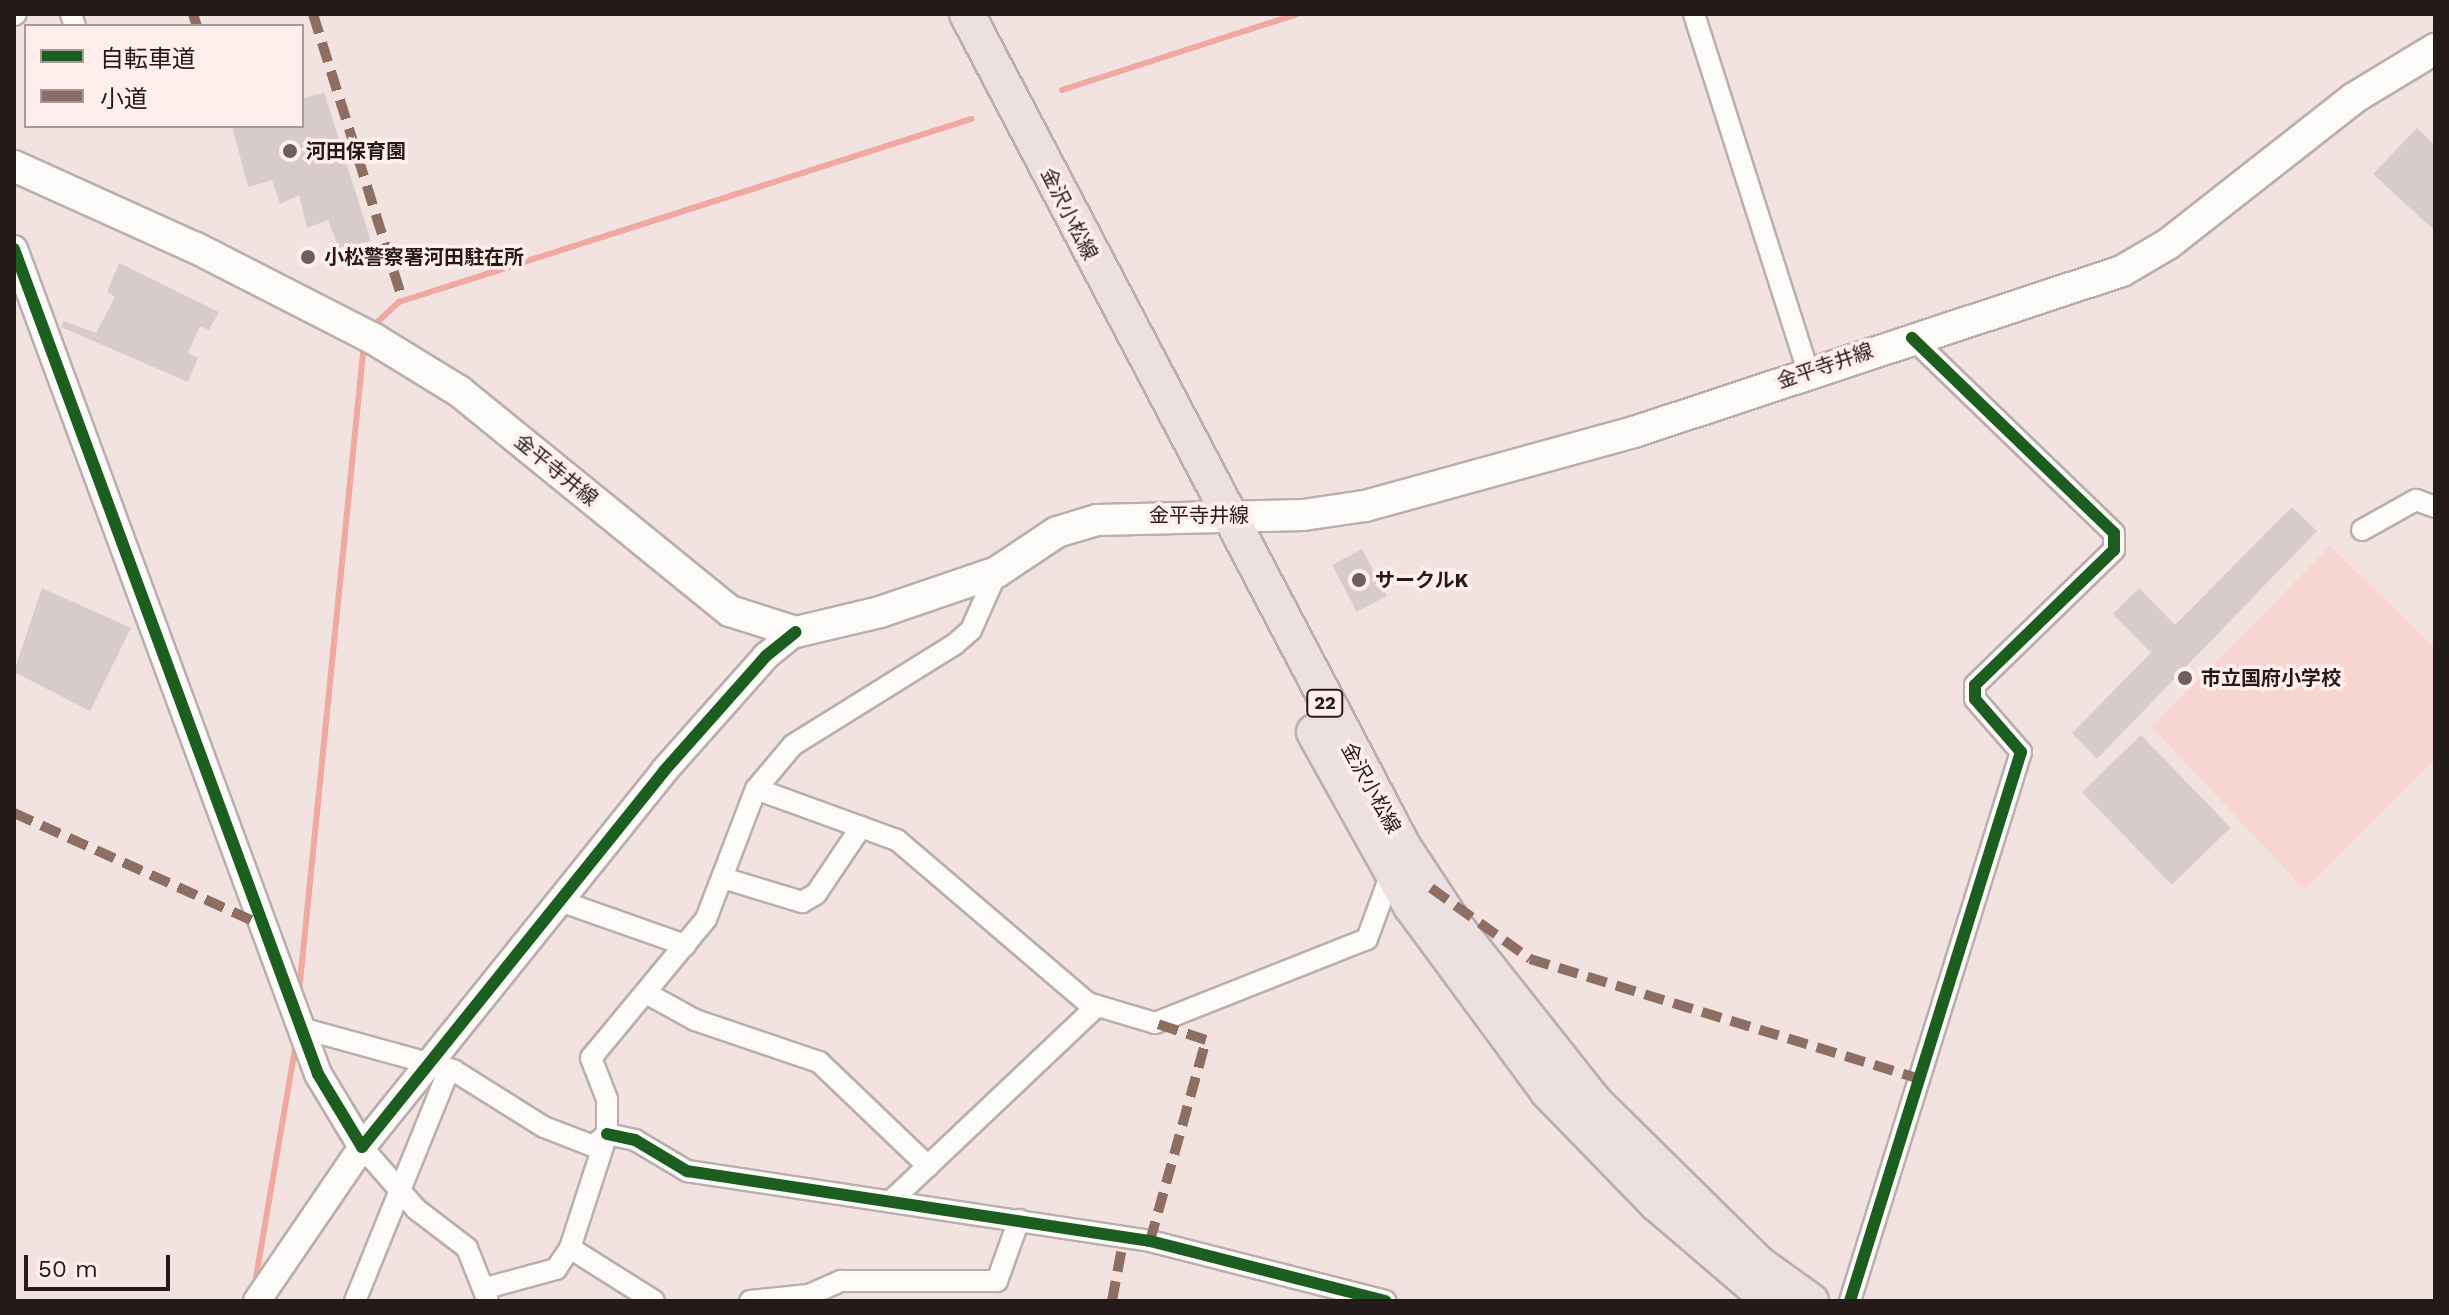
<!DOCTYPE html>
<html>
<head>
<meta charset="utf-8">
<style>
  body { margin:0 }
  #map { position:relative; width:2449px; height:1315px; overflow:hidden; background:#f2e3e1; font-family:"Work Sans","Noto Sans JP",sans-serif }
  div>[style] { position:absolute }
  .green>* { inset:0; background:#f7d5d0 }
  .stream>* { height:6px; margin:-3px; padding:0 3px; transform-origin:3px; border-radius:3px; background:#f0a8a0 }
  .building>* { inset:0; background:#d8ccca; transform-origin:0 0 }
  .roads { filter:drop-shadow(2px 0 #baafad) drop-shadow(-2px 0 #baafad) drop-shadow(0 2px #baafad) drop-shadow(0 -2px #baafad) }
  .minor>* { height:20px; margin:-10px; padding:0 10px; transform-origin:10px; border-radius:10px; background:#fdfbfa }
  .tertiary>* { height:26px; margin:-13px; padding:0 13px; transform-origin:13px; border-radius:13px; background:#fdfbfa }
  .secondary>* { height:30px; margin:-15px; padding:0 15px; transform-origin:15px; border-radius:15px; background:#fdfbfa }
  .primary>* { height:34px; margin:-17px; padding:0 17px; transform-origin:17px; border-radius:17px; background:#ece1e0 }
  .quiet>* { height:10px; margin-top:-5px; transform-origin:0; background:repeating-linear-gradient(90deg,#8d6e63 0 20px,transparent 0 30px) }
  .cycleway>* { height:12px; margin:-6px; padding:0 6px; transform-origin:6px; border-radius:6px; background:#1b5e20 }
  .dots>* { width:22px; height:22px; translate:-50% -50%; box-sizing:border-box; border:4px solid #ffeeec; border-radius:50% }
  span { translate:-50% -50%; white-space:nowrap; text-align:center; line-height:1.15; -webkit-text-stroke:7px #ffeeec; paint-order:stroke }
  .shield-label span { padding:2px 6px; background:#ffeeec; border:2px solid; border-radius:6px; -webkit-text-stroke-width:0 }
  .shield-label { font-size:18px; color:#231a19; font-weight:700 }
  .poi-label { font-size:20px; color:#231a19; font-weight:700 }
  .left { translate:0 -50%; text-align:left }
  .street-label { font-size:20px; color:#231a19 }
  .frame { position:absolute; inset:0; border:16px solid #231a19; pointer-events:none }
  .legend { position:absolute; left:24px; top:24px; width:280px; height:104px; box-sizing:border-box; background:#ffeeec; border:2px solid #a79998; margin:0; padding:10px 14px; list-style:none; font-size:24px; color:#231a19 }
  .legend li { display:flex; align-items:center; gap:16px; height:40px }
  .legend b { width:40px; border:2px solid #a79998 }
  .scale { position:absolute; left:24px; top:1255px; width:146px; height:36px; box-sizing:border-box; border:4px solid #231a19; border-top:0; padding-left:10px; font-size:24px; line-height:28px; white-space:nowrap; color:#231a19; -webkit-text-stroke:6px #ffeeec; paint-order:stroke }
</style>
</head>
<body>
<div id="map">
  <div class="green">
    <div style="clip-path:polygon(2330px 546px,2435px 649px,2435px 759px,2305px 890px,2152px 727px)"></div>
  </div>
  <div class="stream">
    <div style="left:1062px;top:90px;width:247px;rotate:-17.9deg"></div>
    <div style="left:370px;top:329px;width:40px;rotate:-43deg"></div>
    <div style="left:399px;top:302px;width:601px;rotate:-17.74deg"></div>
    <div style="left:299px;top:992px;width:652px;rotate:-84.28deg"></div>
    <div style="left:256px;top:1277px;width:232px;rotate:-80.3deg"></div>
  </div>
  <div class="building">
    <div style="clip-path:polygon(324px 92px,371px 241px,340px 250px,328px 220px,307px 228px,299px 195px,280px 204px,272px 180px,248px 187px,232px 126px,302px 126px,302px 99px)"></div>
    <div style="clip-path:polygon(2417px 128px,2435px 145px,2435px 231px,2373px 174px)"></div>
    <div style="clip-path:polygon(119px 263px,219px 312px,209px 330px,200px 326px,188px 353px,198px 358px,188px 382px,61px 327px,64px 321px,96px 333px,115px 297px,107px 292px)"></div>
    <div style="clip-path:polygon(2292px 507px,2317px 531px,2097px 759px,2072px 733px,2151px 653px,2113px 614px,2139px 588px,2175px 625px)"></div>
    <div style="left:1362px;top:549px;width:53px;height:34px;rotate:62deg"></div>
    <div style="clip-path:polygon(42px 588px,131px 628px,90px 711px,14px 672px)"></div>
    <div style="left:2141px;top:735px;width:129px;height:82px;rotate:46deg"></div>
  </div>
  <div class="roads">
    <div class="minor">
      <div style="left:71px;top:14px;width:13px;rotate:72deg"></div>
      <div style="left:1694px;top:14px;width:375px;rotate:72.3deg"></div>
      <div style="left:14px;top:15px;width:2px;rotate:-27deg"></div>
      <div style="left:2362px;top:530px;width:62px;rotate:-29.1deg"></div>
      <div style="left:2416px;top:500px;width:20px;rotate:20deg"></div>
      <div style="left:756px;top:789px;width:150px;rotate:19.9deg"></div>
      <div style="left:897px;top:840px;width:251px;rotate:40.5deg"></div>
      <div style="left:1088px;top:1003px;width:70px;rotate:16.6deg"></div>
      <div style="left:1155px;top:1023px;width:228px;rotate:-21.6deg"></div>
      <div style="left:1367px;top:939px;width:72px;rotate:-69.8deg"></div>
      <div style="left:723px;top:878px;width:83px;rotate:16.9deg"></div>
      <div style="left:802px;top:902px;width:16px;rotate:-30deg"></div>
      <div style="left:816px;top:894px;width:81px;rotate:-56.1deg"></div>
      <div style="left:560px;top:901px;width:133px;rotate:19.4deg"></div>
      <div style="left:646px;top:993px;width:56px;rotate:28.9deg"></div>
      <div style="left:695px;top:1020px;width:131px;rotate:18.7deg"></div>
      <div style="left:819px;top:1062px;width:151px;rotate:43.7deg"></div>
      <div style="left:301px;top:1028px;width:158px;rotate:15.4deg"></div>
      <div style="left:453px;top:1070px;width:107px;rotate:32.1deg"></div>
      <div style="left:544px;top:1127px;width:53px;rotate:21.2deg"></div>
      <div style="left:593px;top:1146px;width:18px;rotate:-41deg"></div>
      <div style="left:607px;top:1134px;width:29px;rotate:12deg"></div>
      <div style="left:635px;top:1140px;width:61px;rotate:30.8deg"></div>
      <div style="left:687px;top:1171px;width:468px;rotate:8.6deg"></div>
      <div style="left:1150px;top:1241px;width:243px;rotate:14.3deg"></div>
      <div style="left:362px;top:1147px;width:82px;rotate:48.9deg"></div>
      <div style="left:416px;top:1209px;width:64px;rotate:37.4deg"></div>
      <div style="left:467px;top:1248px;width:57px;rotate:68.4deg"></div>
      <div style="left:893px;top:1199px;width:281px;rotate:-43.4deg"></div>
      <div style="left:570px;top:1248px;width:99px;rotate:32.2deg"></div>
      <div style="left:486px;top:1288px;width:73px;rotate:-15.2deg"></div>
      <div style="left:556px;top:1269px;width:25px;rotate:-56deg"></div>
      <div style="left:570px;top:1248px;width:120px;rotate:-72deg"></div>
      <div style="left:607px;top:1134px;width:35px;rotate:-90deg"></div>
      <div style="left:607px;top:1099px;width:44px;rotate:-111.3deg"></div>
      <div style="left:591px;top:1058px;width:180px;rotate:-50.4deg"></div>
      <div style="left:706px;top:919px;width:139px;rotate:-69deg"></div>
      <div style="left:756px;top:789px;width:57px;rotate:-49.9deg"></div>
      <div style="left:793px;top:745px;width:191px;rotate:-31.9deg"></div>
      <div style="left:955px;top:644px;width:21px;rotate:-41deg"></div>
      <div style="left:971px;top:630px;width:64px;rotate:-65.9deg"></div>
      <div style="left:355px;top:1301px;width:250px;rotate:-67.9deg"></div>
      <div style="left:750px;top:1301px;width:59px;rotate:-5.8deg"></div>
      <div style="left:809px;top:1295px;width:35px;rotate:-24deg"></div>
      <div style="left:841px;top:1281px;width:156px"></div>
      <div style="left:997px;top:1281px;width:65px;rotate:-70.2deg"></div>
      <div style="left:1850px;top:1301px;width:575px;rotate:-72.7deg"></div>
      <div style="left:2021px;top:752px;width:70px;rotate:-131deg"></div>
      <div style="left:1975px;top:699px;width:14px;rotate:-90deg"></div>
      <div style="left:1975px;top:685px;width:194px;rotate:-44.2deg"></div>
      <div style="left:2114px;top:550px;width:17px;rotate:-90deg"></div>
      <div style="left:2114px;top:533px;width:281px;rotate:-136deg"></div>
    </div>
    <div class="tertiary">
      <div style="left:14px;top:249px;width:879px;rotate:69.77deg"></div>
      <div style="left:318px;top:1074px;width:85px;rotate:58.9deg"></div>
      <div style="left:362px;top:1147px;width:482px;rotate:-51.2deg"></div>
      <div style="left:664px;top:771px;width:154px;rotate:-48.4deg"></div>
      <div style="left:766px;top:656px;width:38px;rotate:-39deg"></div>
      <div style="left:257px;top:1301px;width:186px;rotate:-55.7deg"></div>
    </div>
    <div class="secondary">
      <div style="left:14px;top:166px;width:200px;rotate:24.3deg"></div>
      <div style="left:196px;top:248px;width:200px;rotate:27.1deg"></div>
      <div style="left:374px;top:339px;width:100px;rotate:31.5deg"></div>
      <div style="left:459px;top:391px;width:349px;rotate:39.1deg"></div>
      <div style="left:730px;top:611px;width:69px;rotate:17.7deg"></div>
      <div style="left:796px;top:632px;width:86px;rotate:-13.4deg"></div>
      <div style="left:880px;top:612px;width:124px;rotate:-18.9deg"></div>
      <div style="left:997px;top:572px;width:72px;rotate:-33.7deg"></div>
      <div style="left:1057px;top:532px;width:42px;rotate:-16.7deg"></div>
      <div style="left:1097px;top:520px;width:206px;rotate:-1.4deg"></div>
      <div style="left:1303px;top:515px;width:63px;rotate:-8.3deg"></div>
      <div style="left:1365px;top:506px;width:279px;rotate:-15.4deg"></div>
      <div style="left:1634px;top:432px;width:514px;rotate:-18.26deg"></div>
      <div style="left:2122px;top:271px;width:53px;rotate:-30.4deg"></div>
      <div style="left:2168px;top:244px;width:236px;rotate:-38.1deg"></div>
      <div style="left:2354px;top:98px;width:95px;rotate:-31.2deg"></div>
    </div>
    <div class="primary">
      <div style="left:967px;top:14px;width:939px;rotate:62.34deg"></div>
      <div style="left:1403px;top:846px;width:98px;rotate:56.6deg"></div>
      <div style="left:1457px;top:928px;width:221px;rotate:51.6deg"></div>
      <div style="left:1594px;top:1101px;width:231px;rotate:44.6deg"></div>
      <div style="left:1758px;top:1263px;width:65px;rotate:35.6deg"></div>
      <div style="left:1314px;top:732px;width:199px;rotate:60.9deg"></div>
      <div style="left:1411px;top:906px;width:231px;rotate:53.6deg"></div>
      <div style="left:1548px;top:1092px;width:156px;rotate:45.8deg"></div>
      <div style="left:1657px;top:1204px;width:145px;rotate:40.5deg"></div>
    </div>
  </div>
  <div class="quiet">
    <div style="left:193px;top:14px;width:13px;rotate:72deg"></div>
    <div style="left:313px;top:14px;width:291px;rotate:72.6deg"></div>
    <div style="left:14px;top:813px;width:272px;rotate:24.3deg"></div>
    <div style="left:1431px;top:888px;width:122px;rotate:35.6deg"></div>
    <div style="left:1530px;top:959px;width:408px;rotate:17.1deg"></div>
    <div style="left:1150px;top:1241px;width:209px;rotate:-74.4deg"></div>
    <div style="left:1206px;top:1040px;width:54px;rotate:-161.6deg"></div>
    <div style="left:1112px;top:1301px;width:65px;rotate:-79.4deg"></div>
  </div>
  <div class="cycleway">
    <div style="left:14px;top:249px;width:879px;rotate:69.77deg"></div>
    <div style="left:318px;top:1074px;width:85px;rotate:58.9deg"></div>
    <div style="left:362px;top:1147px;width:482px;rotate:-51.2deg"></div>
    <div style="left:664px;top:771px;width:154px;rotate:-48.4deg"></div>
    <div style="left:766px;top:656px;width:38px;rotate:-39deg"></div>
    <div style="left:607px;top:1134px;width:29px;rotate:12deg"></div>
    <div style="left:635px;top:1140px;width:61px;rotate:30.8deg"></div>
    <div style="left:687px;top:1171px;width:468px;rotate:8.6deg"></div>
    <div style="left:1150px;top:1241px;width:243px;rotate:14.3deg"></div>
    <div style="left:1850px;top:1301px;width:575px;rotate:-72.7deg"></div>
    <div style="left:2021px;top:752px;width:70px;rotate:-131deg"></div>
    <div style="left:1975px;top:699px;width:14px;rotate:-90deg"></div>
    <div style="left:1975px;top:685px;width:194px;rotate:-44.2deg"></div>
    <div style="left:2114px;top:550px;width:17px;rotate:-90deg"></div>
    <div style="left:2114px;top:533px;width:281px;rotate:-136deg"></div>
  </div>
  <div class="dots">
    <div style="left:290px;top:151px;background:#6b605f"></div>
    <div style="left:308px;top:257px;background:#6b605f"></div>
    <div style="left:1359px;top:580px;background:#6b605f"></div>
    <div style="left:2185px;top:678px;background:#6b605f"></div>
  </div>
  <div class="shield-label">
    <span style="left:1325px;top:703px">22</span>
  </div>
  <div class="poi-label">
    <span class="left" style="left:306px;top:151px">河田保育園</span>
    <span class="left" style="left:324px;top:257px">小松警察署河田駐在所</span>
    <span class="left" style="left:1375px;top:580px">サークルK</span>
    <span class="left" style="left:2201px;top:678px">市立国府小学校</span>
  </div>
  <div class="street-label">
    <span style="left:1069px;top:214px;rotate:63deg">金沢小松線</span>
    <span style="left:1825px;top:366px;rotate:-19deg">金平寺井線</span>
    <span style="left:556px;top:470px;rotate:39deg">金平寺井線</span>
    <span style="left:1199px;top:515px">金平寺井線</span>
    <span style="left:1371px;top:788px;rotate:61deg">金沢小松線</span>
  </div>
  <div class="frame"></div>
  <ul class="legend">
  <li><b style="height:10px;background:#1b5e20"></b>自転車道</li>
  <li><b style="height:10px;background:#8d6e63"></b>小道</li>
  </ul>
  <div class="scale">50 m</div>
</div>
</body>
</html>
